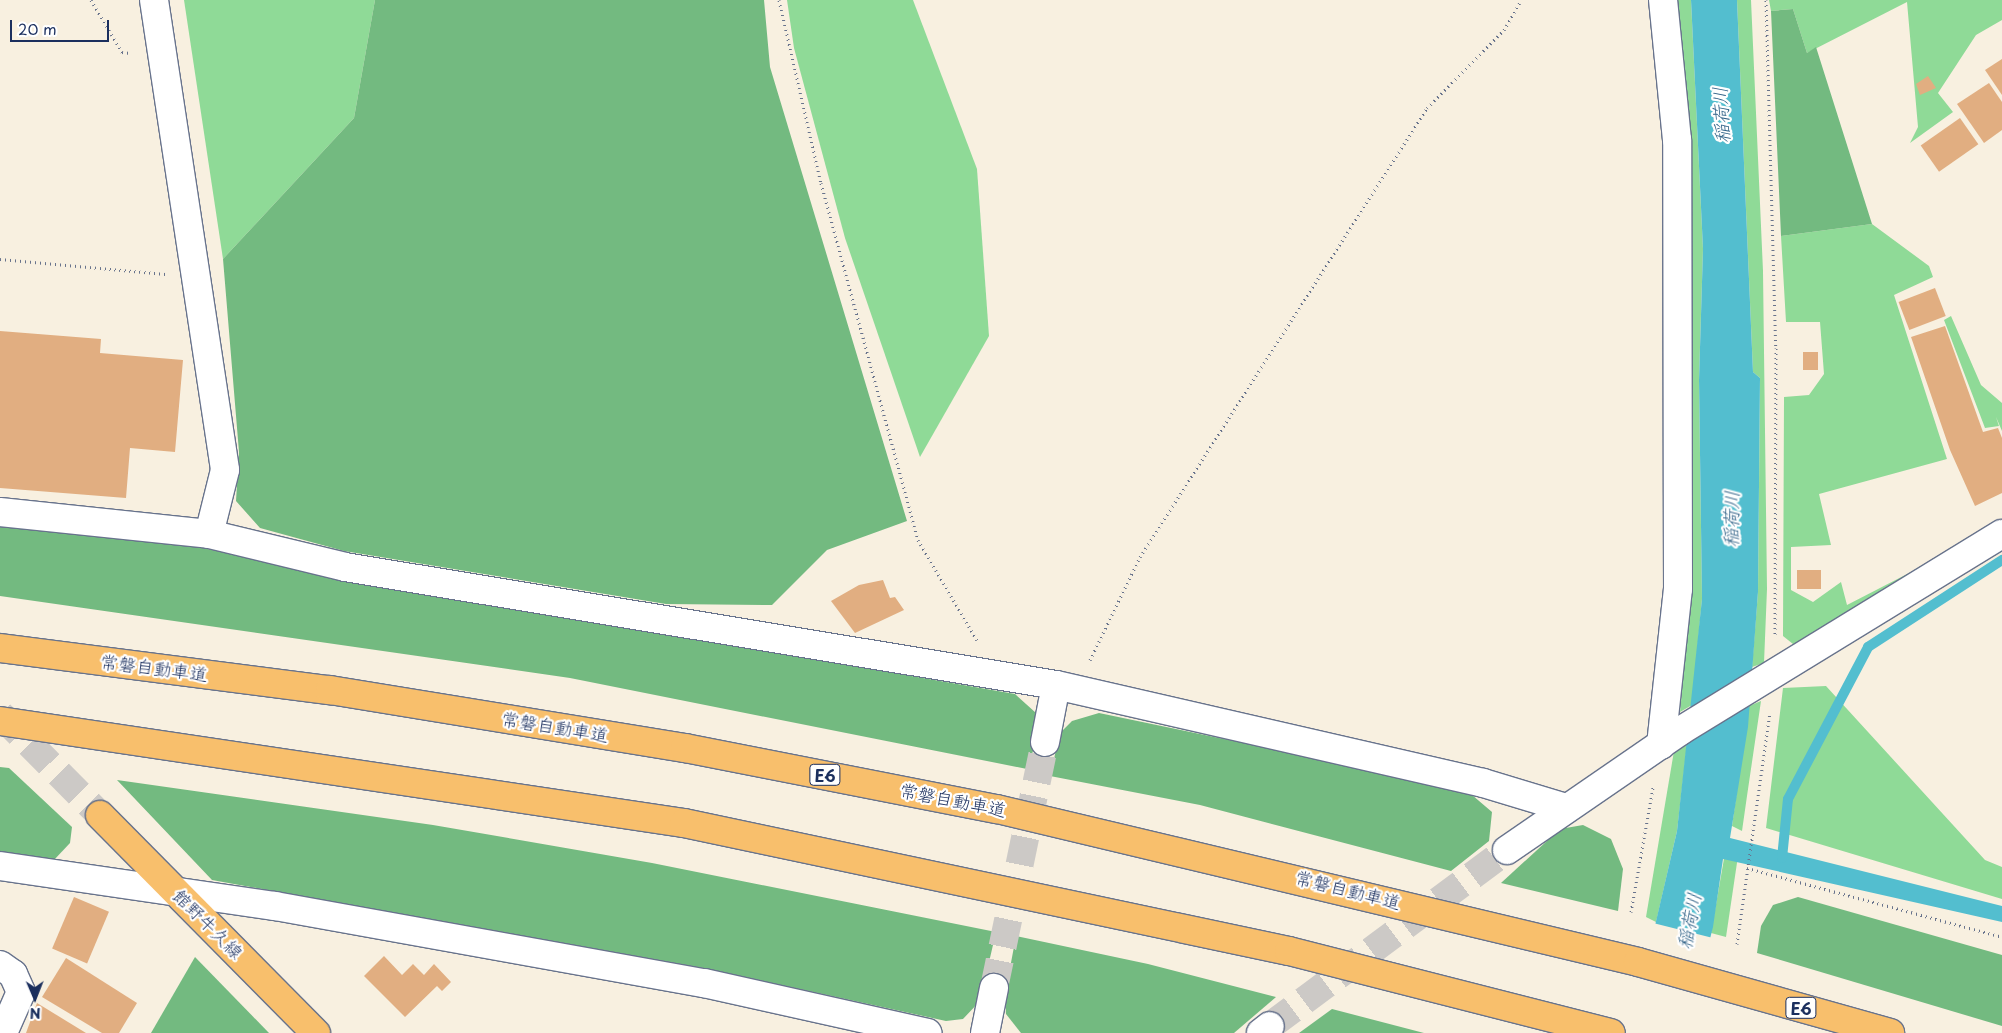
<!DOCTYPE html>
<html>
<head>
<meta charset="utf-8">
<style>
  body { margin:0 }
  #map { position:relative; width:2002px; height:1033px; overflow:hidden; background:#f8f0e0; font-family:"Playpen Sans","Klee One",sans-serif }
  div>[style] { position:absolute }
  .green>* { inset:0; background:#8fda97 }
  .forest>* { inset:0; background:#73ba80 }
  .water>* { inset:0; background:#53becf }
  .pier>* { inset:0; background:#f8f0e0 }
  .stream>* { height:10px; margin:-5px; padding:0 5px; transform-origin:5px; border-radius:5px; background:#53becf }
  .building>* { inset:0; background:#e1ae81; transform-origin:0 0 }
  .minor-tunnel>* { height:28px; margin-top:-14px; transform-origin:0; background:repeating-linear-gradient(90deg,#ccc9c6 0 28px,transparent 0 42px) }
  .major-tunnel>* { height:28px; margin-top:-14px; transform-origin:0; background:repeating-linear-gradient(90deg,#ccc9c6 0 28px,transparent 0 42px) }
  .path>* { height:3px; margin-top:-1.5px; transform-origin:0; background:repeating-linear-gradient(90deg,#68738c 0 1px,transparent 0 5px) }
  .roads { filter:drop-shadow(1px 0 #68738c) drop-shadow(-1px 0 #68738c) drop-shadow(0 1px #68738c) drop-shadow(0 -1px #68738c) }
  .minor>* { height:28px; margin:-14px; padding:0 14px; transform-origin:14px; border-radius:14px; background:#fff }
  .major>* { height:28px; margin:-14px; padding:0 14px; transform-origin:14px; border-radius:14px; background:#f8bf6c }
  .highway>* { height:28px; margin:-14px; padding:0 14px; transform-origin:14px; border-radius:14px; background:#f8bf6c }
  span { translate:-50% -50%; white-space:nowrap; text-align:center; line-height:1.15; -webkit-text-stroke:4.5px #fff; paint-order:stroke }
  .shield-label span { padding:1px 4px; background:#fff; border:1px solid; border-radius:4px; -webkit-text-stroke-width:0 }
  .shield-label { font-size:16px; color:#1b2f5e; font-weight:700 }
  .street-label { font-size:18px; color:#1b2f5e }
  .water-label { font-size:19px; color:#2f6186; font-style:italic }
  .north { position:absolute; left:10px; top:973px; width:50px; height:50px; -webkit-text-stroke:4px #fff; paint-order:stroke; rotate:179deg; font-size:14px; font-weight:700; line-height:20px; text-align:center; color:#1b2f5e }
  .north::after { content:''; display:block; margin:auto; width:18px; height:22px; background:#1b2f5e; clip-path:polygon(50% 0,100% 100%,50% 72%,0 100%) }
  .scale { position:absolute; left:10px; top:20px; width:99px; height:22px; box-sizing:border-box; border:2px solid #1b2f5e; border-top:0; padding-left:6px; font-size:15px; line-height:18px; white-space:nowrap; color:#1b2f5e; -webkit-text-stroke:4px #fff; paint-order:stroke }
</style>
</head>
<body>
<div id="map">
  <div class="green">
    <div style="clip-path:polygon(184px 0,375px 0,354px 118px,223px 259px)"></div>
    <div style="clip-path:polygon(787px 0,913px 0,977px 169px,989px 336px,920px 457px,845px 238px,794px 48px)"></div>
    <div style="clip-path:polygon(1677px 0,1691px 0,1703px 249px,1699px 380px,1702px 599px,1692px 705px,1680px 712px,1692px 581px,1691px 192px)"></div>
    <div style="clip-path:polygon(1737px 0,1751px 0,1763px 271px,1767px 589px,1764px 663px,1752px 667px,1758px 592px,1760px 378px,1753px 372px)"></div>
    <div style="clip-path:polygon(1769px 0,2002px 0,2002px 20px,1976px 35px,1938px 93px,1953px 112px,1910px 143px,1918px 127px,1907px 2px,1807px 53px,1793px 9px,1771px 11px)"></div>
    <div style="clip-path:polygon(1872px 224px,1929px 266px,1933px 277px,1894px 295px,1947px 459px,1819px 494px,1831px 545px,1791px 547px,1791px 590px,1813px 602px,1841px 582px,1847px 605px,1977px 538px,1806px 644px,1793px 644px,1783px 636px,1784px 397px,1809px 395px,1824px 374px,1820px 322px,1786px 322px,1781px 236px)"></div>
    <div style="clip-path:polygon(1951px 316px,1981px 385px,2002px 403px,2002px 431px,1996px 417px,1999px 426px,1985px 428px,1944px 320px)"></div>
    <div style="clip-path:polygon(1826px 686px,1985px 860px,2002px 867px,2002px 899px,1766px 828px,1783px 688px)"></div>
    <div style="clip-path:polygon(1761px 701px,1747px 796px,1742px 831px,1732px 826px,1749px 706px)"></div>
    <div style="clip-path:polygon(1687px 745px,1677px 831px,1656px 922px,1646px 917px,1674px 751px)"></div>
    <div style="clip-path:polygon(1725px 853px,1738px 856px,1726px 937px,1711px 933px)"></div>
  </div>
  <div class="forest">
    <div style="clip-path:polygon(375px 0,764px 0,770px 67px,907px 521px,827px 550px,772px 605px,666px 604px,344px 551px,260px 528px,236px 501px,239px 452px,223px 259px,354px 118px)"></div>
    <div style="clip-path:polygon(1793px 9px,1807px 53px,1816px 47px,1872px 224px,1781px 236px,1771px 11px)"></div>
    <div style="clip-path:polygon(0 524px,161px 539px,324px 574px,1015px 694px,1036px 713px,1037px 739px,1027px 769px,570px 678px,0 596px)"></div>
    <div style="clip-path:polygon(1099px 713px,1465px 789px,1492px 812px,1489px 841px,1451px 871px,1200px 805px,1050px 776px,1060px 733px,1072px 721px)"></div>
    <div style="clip-path:polygon(0 767px,9px 768px,72px 827px,70px 843px,54px 860px,0 853px)"></div>
    <div style="clip-path:polygon(117px 780px,433px 825px,652px 863px,996px 932px,980px 1001px,963px 1019px,946px 1021px,709px 969px,212px 880px)"></div>
    <div style="clip-path:polygon(1583px 825px,1611px 839px,1623px 869px,1618px 911px,1501px 883px,1560px 829px)"></div>
    <div style="clip-path:polygon(1798px 897px,2002px 955px,2002px 1026px,1757px 953px,1761px 926px,1773px 905px)"></div>
    <div style="clip-path:polygon(1016px 936px,1148px 964px,1276px 997px,1234px 1033px,1021px 1033px,1006px 1014px,1005px 995px)"></div>
    <div style="clip-path:polygon(195px 957px,269px 1033px,151px 1033px)"></div>
    <div style="clip-path:polygon(1332px 1009px,1424px 1033px,1299px 1033px)"></div>
  </div>
  <div class="water">
    <div style="clip-path:polygon(1691px 0,1737px 0,1753px 372px,1760px 378px,1758px 592px,1748px 727px,1730px 838px,2002px 906px,2002px 922px,1723px 859px,1713px 927px,1686px 1033px,1630px 1033px,1677px 831px,1702px 599px,1699px 380px,1703px 249px)"></div>
  </div>
  <div class="pier">
    <div style="clip-path:polygon(1653px 923px,1713px 938px,1689px 1033px,1627px 1033px)"></div>
  </div>
  <div class="stream">
    <div style="left:1782px;top:858px;width:59px;rotate:-84.2deg"></div>
    <div style="left:1788px;top:799px;width:172px;rotate:-62.2deg"></div>
    <div style="left:1868px;top:647px;width:160px;rotate:-33deg"></div>
  </div>
  <div class="building">
    <div style="clip-path:polygon(2002px 59px,2002px 95px,1985px 70px)"></div>
    <div style="clip-path:polygon(1928px 76px,1936px 88px,1920px 95px,1916px 84px)"></div>
    <div style="clip-path:polygon(1989px 83px,2002px 102px,2002px 130px,1984px 143px,1957px 104px)"></div>
    <div style="left:1960px;top:118px;width:32px;height:48px;rotate:55deg"></div>
    <div style="left:1935px;top:288px;width:30px;height:39px;rotate:69deg"></div>
    <div style="clip-path:polygon(1945px 326px,1983px 432px,1998px 428px,2002px 438px,2002px 493px,1975px 506px,1950px 450px,1911px 337px)"></div>
    <div style="clip-path:polygon(0 331px,101px 339px,100px 353px,183px 360px,175px 452px,130px 448px,126px 498px,0 488px)"></div>
    <div style="left:1803px;top:352px;width:15px;height:18px"></div>
    <div style="left:1797px;top:570px;width:24px;height:19px"></div>
    <div style="clip-path:polygon(883px 580px,890px 598px,895px 597px,904px 610px,855px 633px,831px 601px,859px 585px)"></div>
    <div style="left:74px;top:897px;width:38px;height:56px;rotate:23deg"></div>
    <div style="clip-path:polygon(384px 956px,402px 975px,413px 964px,424px 975px,434px 964px,451px 982px,442px 991px,437px 986px,405px 1017px,364px 976px)"></div>
    <div style="clip-path:polygon(66px 958px,137px 1003px,119px 1033px,102px 1033px,42px 997px)"></div>
    <div style="clip-path:polygon(37px 1003px,86px 1033px,26px 1033px)"></div>
  </div>
  <div class="minor-tunnel">
    <div style="left:994px;top:988px;width:251px;rotate:-78.3deg"></div>
    <div style="left:1270px;top:1026px;width:295px;rotate:-36.6deg"></div>
  </div>
  <div class="major-tunnel">
    <div style="left:0;top:714px;width:142px;rotate:45.3deg"></div>
  </div>
  <div class="path">
    <div style="left:91px;top:0;width:61px;rotate:59.2deg"></div>
    <div style="left:122px;top:52px;width:8px;rotate:7deg"></div>
    <div style="left:779px;top:0;width:188px;rotate:77.1deg"></div>
    <div style="left:821px;top:183px;width:370px;rotate:74.8deg"></div>
    <div style="left:918px;top:540px;width:116px;rotate:59.5deg"></div>
    <div style="left:1766px;top:0;width:348px;rotate:88.4deg"></div>
    <div style="left:1776px;top:348px;width:289px;rotate:90.2deg"></div>
    <div style="left:0;top:259px;width:166px;rotate:5.2deg"></div>
    <div style="left:1090px;top:660px;width:114px;rotate:-64.1deg"></div>
    <div style="left:1140px;top:557px;width:533px;rotate:-57.41deg"></div>
    <div style="left:1427px;top:108px;width:110px;rotate:-45.4deg"></div>
    <div style="left:1504px;top:30px;width:34px;rotate:-60deg"></div>
    <div style="left:1747px;top:868px;width:264px;rotate:15.1deg"></div>
    <div style="left:1631px;top:912px;width:127px;rotate:-80deg"></div>
    <div style="left:1737px;top:944px;width:233px;rotate:-81.9deg"></div>
  </div>
  <div class="roads">
    <div class="minor">
      <div style="left:154px;top:0;width:475px;rotate:81.4deg"></div>
      <div style="left:225px;top:470px;width:66px;rotate:104deg"></div>
      <div style="left:0;top:512px;width:210px;rotate:6deg"></div>
      <div style="left:209px;top:534px;width:140px;rotate:13.6deg"></div>
      <div style="left:345px;top:567px;width:721px;rotate:9.42deg"></div>
      <div style="left:1056px;top:685px;width:438px;rotate:12.9deg"></div>
      <div style="left:1483px;top:783px;width:87px;rotate:16.8deg"></div>
      <div style="left:1045px;top:742px;width:58px;rotate:-79.1deg"></div>
      <div style="left:1661px;top:745px;width:157px;rotate:-83.8deg"></div>
      <div style="left:1678px;top:589px;width:449px;rotate:-90.1deg"></div>
      <div style="left:1677px;top:140px;width:141px;rotate:-95.7deg"></div>
      <div style="left:1507px;top:850px;width:210px;rotate:-34.5deg"></div>
      <div style="left:1680px;top:731px;width:377px;rotate:-31.5deg"></div>
      <div style="left:0;top:866px;width:278px;rotate:8.3deg"></div>
      <div style="left:275px;top:906px;width:436px;rotate:10.2deg"></div>
      <div style="left:704px;top:983px;width:229px;rotate:12.6deg"></div>
      <div style="left:0;top:965px;width:16px;rotate:35deg"></div>
      <div style="left:13px;top:974px;width:20px;rotate:66deg"></div>
      <div style="left:21px;top:992px;width:45px;rotate:113.7deg"></div>
      <div style="left:985px;top:1033px;width:46px;rotate:-78.7deg"></div>
      <div style="left:1261px;top:1033px;width:11px;rotate:-38deg"></div>
    </div>
    <div class="major">
      <div style="left:100px;top:815px;width:307px;rotate:45.3deg"></div>
    </div>
    <div class="highway">
      <div style="left:0;top:648px;width:333px;rotate:7.3deg"></div>
      <div style="left:330px;top:690px;width:360px;rotate:9.3deg"></div>
      <div style="left:685px;top:748px;width:318px;rotate:11.1deg"></div>
      <div style="left:997px;top:809px;width:659px;rotate:13.42deg"></div>
      <div style="left:1638px;top:962px;width:262px;rotate:15.7deg"></div>
      <div style="left:0;top:721px;width:692px;rotate:8.48deg"></div>
      <div style="left:684px;top:823px;width:618px;rotate:11.95deg"></div>
      <div style="left:1289px;top:951px;width:332px;rotate:14.3deg"></div>
    </div>
  </div>
  <div class="shield-label">
    <span style="left:825px;top:775px">E6</span>
    <span style="left:1801px;top:1008px">E6</span>
  </div>
  <div class="street-label">
    <span style="left:154px;top:668px;rotate:7deg">常磐自動車道</span>
    <span style="left:555px;top:727px;rotate:9deg">常磐自動車道</span>
    <span style="left:953px;top:800px;rotate:11deg">常磐自動車道</span>
    <span style="left:1348px;top:890px;rotate:14deg">常磐自動車道</span>
    <span style="left:208px;top:924px;rotate:45deg">館野牛久線</span>
  </div>
  <div class="water-label">
    <span style="left:1721px;top:115px;rotate:-93deg">稲荷川</span>
    <span style="left:1731px;top:519px;rotate:-89deg">稲荷川</span>
    <span style="left:1689px;top:921px;rotate:-79deg">稲荷川</span>
  </div>
  <div class="north">N</div>
  <div class="scale">20 m</div>
</div>
</body>
</html>
